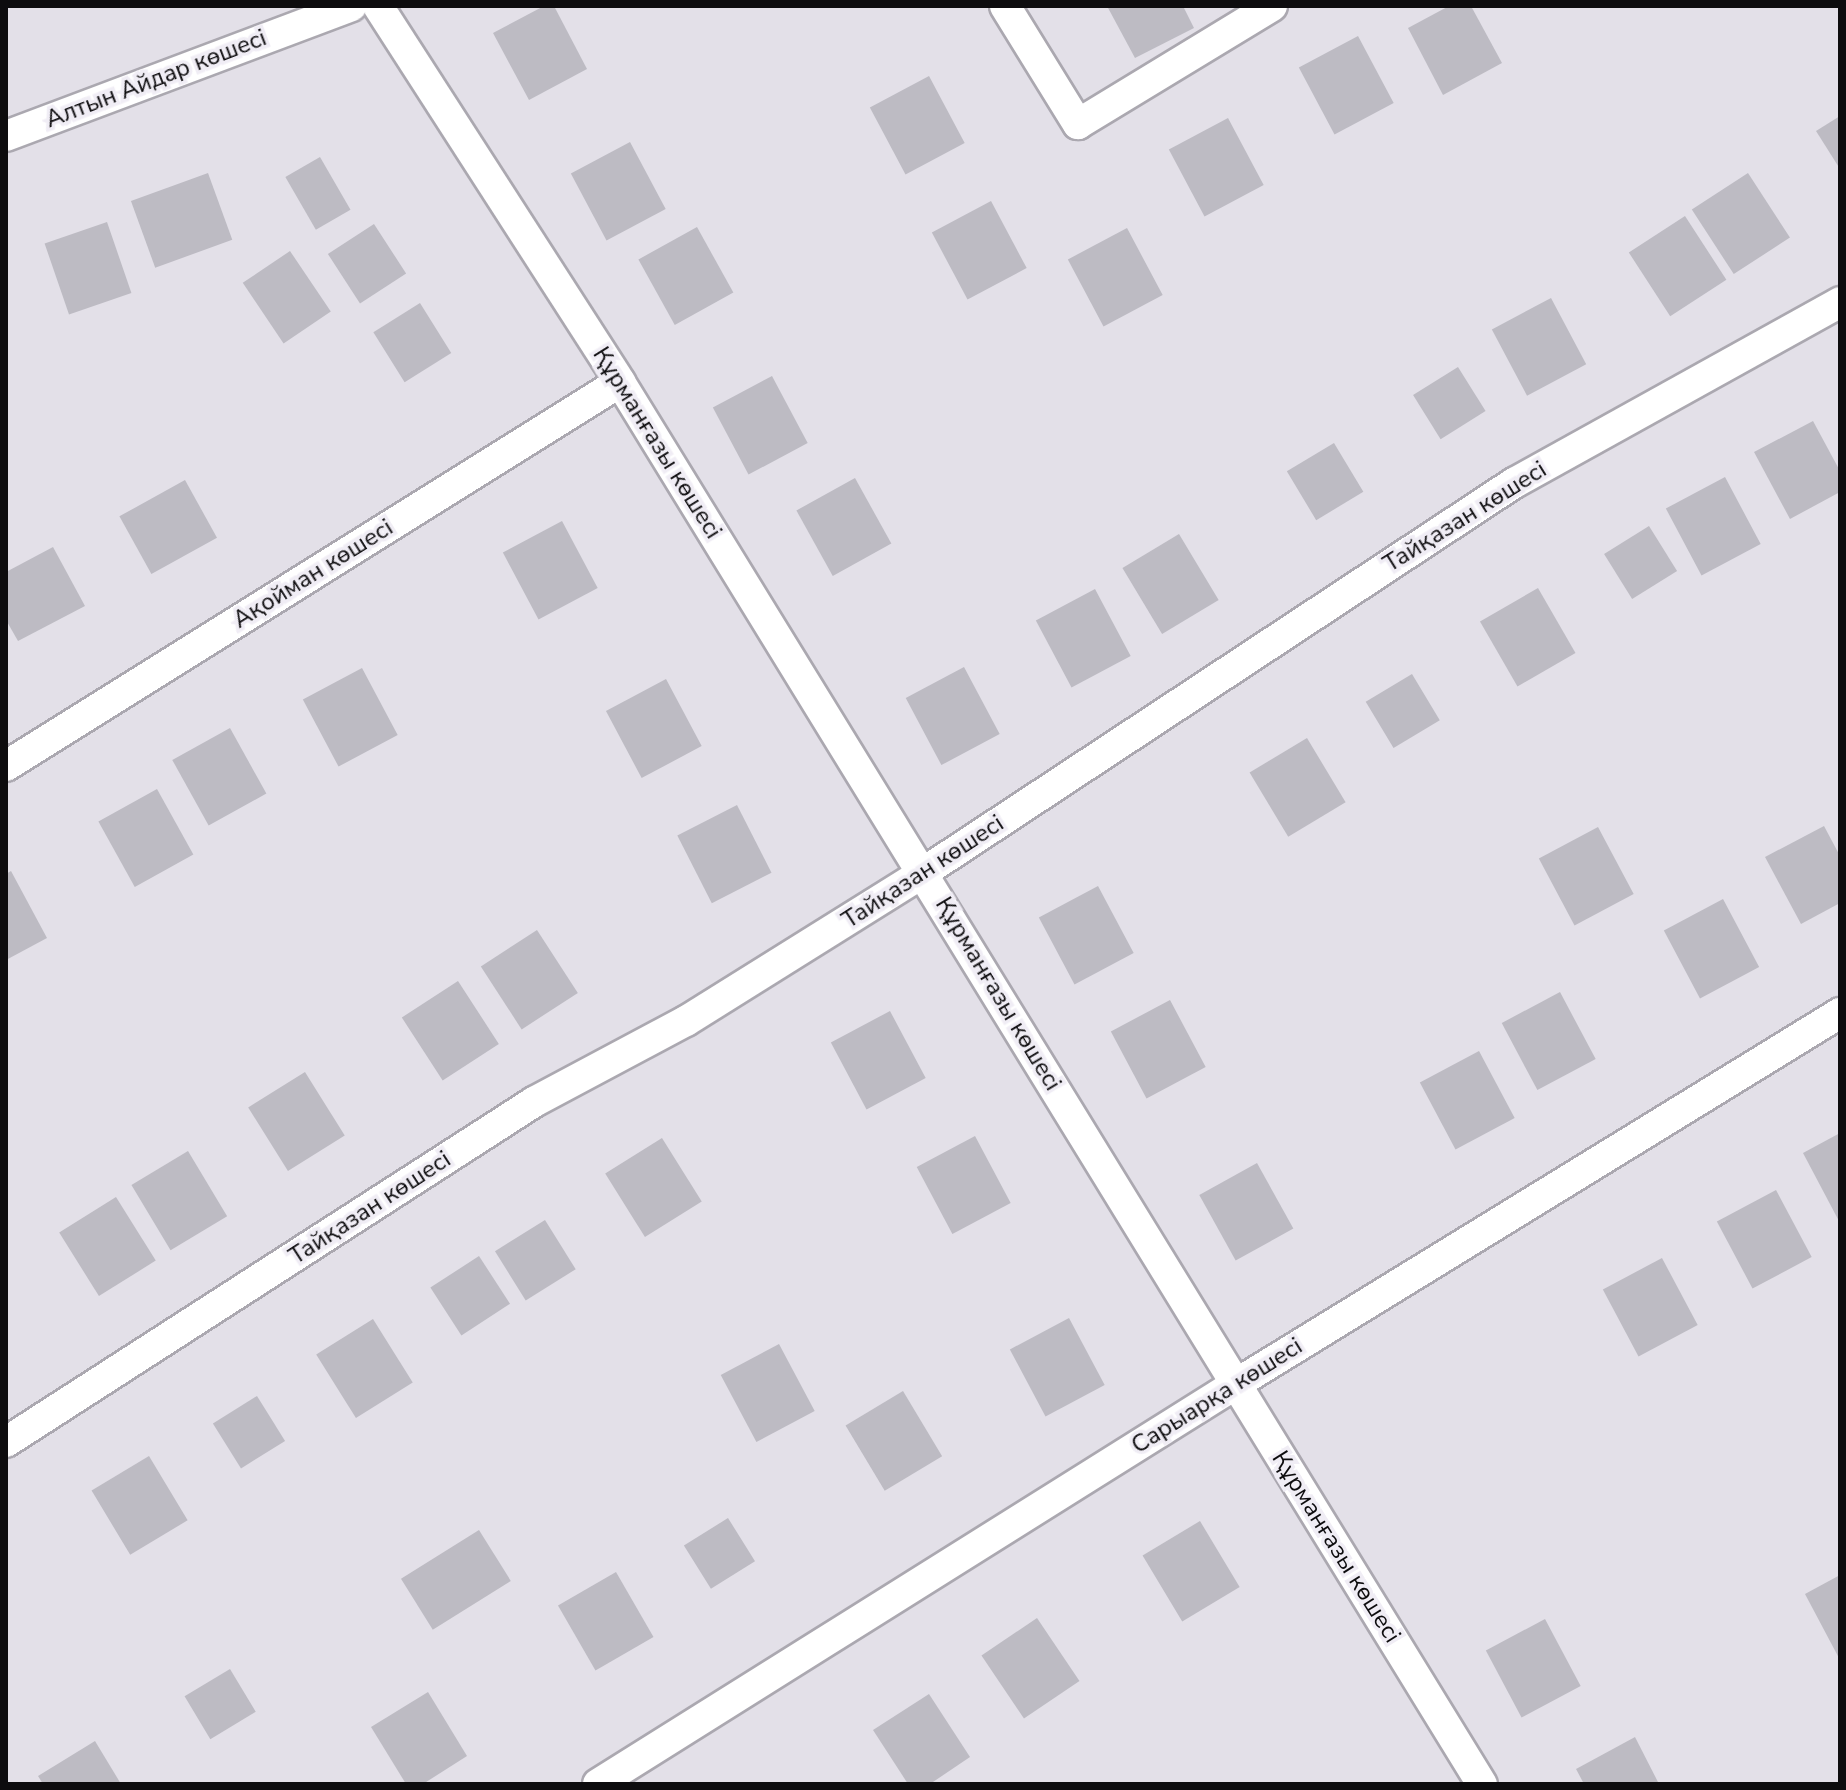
<!DOCTYPE html>
<html>
<head>
<meta charset="utf-8">
<style>
  body { margin:0 }
  #map { position:relative; width:1846px; height:1790px; overflow:hidden; background:#e3e0e8; font-family:"Nunito Sans",sans-serif }
  div>[style] { position:absolute }
  .building>* { inset:0; background:#bdbbc3; transform-origin:0 0 }
  .roads { filter:drop-shadow(2px 0 #aba8b0) drop-shadow(-2px 0 #aba8b0) drop-shadow(0 2px #aba8b0) drop-shadow(0 -2px #aba8b0) }
  .minor>* { height:30px; margin:-15px; padding:0 15px; transform-origin:15px; border-radius:15px; background:#fff }
  span { translate:-50% -50%; white-space:nowrap; text-align:center; line-height:1.15; -webkit-text-stroke:7px #f0edf5; paint-order:stroke }
  .street-label { font-size:24px; color:#0d0c0e }
  .frame { position:absolute; inset:0; border:8px solid #0d0c0e; pointer-events:none }
</style>
</head>
<body>
<div id="map">
  <div class="building">
    <div style="clip-path:polygon(544px 6px,554px 6px,587px 69px,529px 100px,493px 33px)"></div>
    <div style="clip-path:polygon(1107px 6px,1183px 6px,1194px 28px,1135px 58px)"></div>
    <div style="clip-path:polygon(1449px 6px,1471px 6px,1502px 63px,1443px 95px,1408px 28px)"></div>
    <div style="left:1358px;top:36px;width:76px;height:67px;rotate:62deg"></div>
    <div style="left:929px;top:76px;width:76px;height:67px;rotate:62deg"></div>
    <div style="clip-path:polygon(1840px 116px,1840px 169px,1816px 131px)"></div>
    <div style="left:1228px;top:118px;width:76px;height:67px;rotate:62deg"></div>
    <div style="left:630px;top:142px;width:76px;height:67px;rotate:62deg"></div>
    <div style="left:320px;top:157px;width:61px;height:40px;rotate:60deg"></div>
    <div style="left:208px;top:173px;width:71px;height:82px;rotate:70deg"></div>
    <div style="left:1748px;top:173px;width:77px;height:67px;rotate:57deg"></div>
    <div style="left:991px;top:201px;width:76px;height:67px;rotate:62deg"></div>
    <div style="left:1685px;top:216px;width:76px;height:67px;rotate:57deg"></div>
    <div style="left:107px;top:222px;width:75px;height:66px;rotate:71deg"></div>
    <div style="left:374px;top:224px;width:59px;height:55px;rotate:57deg"></div>
    <div style="left:697px;top:227px;width:75px;height:67px;rotate:61deg"></div>
    <div style="left:1127px;top:228px;width:76px;height:67px;rotate:62deg"></div>
    <div style="left:290px;top:251px;width:73px;height:57px;rotate:56deg"></div>
    <div style="left:1551px;top:298px;width:75px;height:67px;rotate:62deg"></div>
    <div style="left:420px;top:303px;width:59px;height:55px;rotate:58deg"></div>
    <div style="left:1458px;top:367px;width:52px;height:53px;rotate:58deg"></div>
    <div style="left:772px;top:376px;width:76px;height:67px;rotate:62deg"></div>
    <div style="clip-path:polygon(1813px 421px,1840px 471px,1840px 492px,1790px 519px,1754px 452px)"></div>
    <div style="left:1334px;top:443px;width:57px;height:55px;rotate:59deg"></div>
    <div style="left:1725px;top:477px;width:76px;height:67px;rotate:62deg"></div>
    <div style="left:855px;top:478px;width:75px;height:67px;rotate:61deg"></div>
    <div style="left:185px;top:480px;width:66px;height:75px;rotate:61deg"></div>
    <div style="left:562px;top:521px;width:76px;height:67px;rotate:62deg"></div>
    <div style="left:1649px;top:526px;width:53px;height:53px;rotate:58deg"></div>
    <div style="left:1179px;top:534px;width:77px;height:66px;rotate:59deg"></div>
    <div style="clip-path:polygon(53px 547px,85px 606px,18px 641px,6px 620px,6px 572px)"></div>
    <div style="left:1538px;top:588px;width:75px;height:67px;rotate:60deg"></div>
    <div style="left:1095px;top:589px;width:76px;height:67px;rotate:62deg"></div>
    <div style="left:964px;top:667px;width:76px;height:66px;rotate:62deg"></div>
    <div style="left:362px;top:668px;width:76px;height:67px;rotate:62deg"></div>
    <div style="left:1412px;top:674px;width:54px;height:54px;rotate:59deg"></div>
    <div style="left:666px;top:679px;width:76px;height:68px;rotate:62deg"></div>
    <div style="left:230px;top:728px;width:75px;height:66px;rotate:61deg"></div>
    <div style="left:1307px;top:738px;width:75px;height:67px;rotate:59deg"></div>
    <div style="left:157px;top:789px;width:75px;height:67px;rotate:61deg"></div>
    <div style="left:737px;top:805px;width:76px;height:67px;rotate:63deg"></div>
    <div style="clip-path:polygon(1824px 826px,1840px 856px,1840px 903px,1801px 924px,1765px 857px)"></div>
    <div style="left:1598px;top:827px;width:76px;height:67px;rotate:62deg"></div>
    <div style="clip-path:polygon(11px 871px,47px 938px,6px 960px,6px 874px)"></div>
    <div style="left:1098px;top:886px;width:76px;height:67px;rotate:62deg"></div>
    <div style="left:1723px;top:899px;width:77px;height:67px;rotate:62deg"></div>
    <div style="left:537px;top:930px;width:75px;height:67px;rotate:57deg"></div>
    <div style="left:458px;top:981px;width:75px;height:67px;rotate:57deg"></div>
    <div style="left:1560px;top:992px;width:76px;height:66px;rotate:62deg"></div>
    <div style="left:1170px;top:1000px;width:76px;height:67px;rotate:62deg"></div>
    <div style="left:890px;top:1011px;width:76px;height:67px;rotate:62deg"></div>
    <div style="left:1479px;top:1051px;width:76px;height:67px;rotate:62deg"></div>
    <div style="left:305px;top:1072px;width:75px;height:67px;rotate:58deg"></div>
    <div style="clip-path:polygon(1840px 1133px,1840px 1223px,1803px 1153px)"></div>
    <div style="left:975px;top:1136px;width:76px;height:66px;rotate:62deg"></div>
    <div style="left:662px;top:1138px;width:75px;height:67px;rotate:58deg"></div>
    <div style="left:188px;top:1151px;width:76px;height:66px;rotate:59deg"></div>
    <div style="left:1257px;top:1163px;width:75px;height:66px;rotate:61deg"></div>
    <div style="left:1776px;top:1190px;width:76px;height:67px;rotate:62deg"></div>
    <div style="left:116px;top:1197px;width:75px;height:67px;rotate:58deg"></div>
    <div style="left:545px;top:1220px;width:58px;height:59px;rotate:58deg"></div>
    <div style="left:479px;top:1256px;width:57px;height:58px;rotate:57deg"></div>
    <div style="left:1662px;top:1258px;width:76px;height:67px;rotate:62deg"></div>
    <div style="left:1069px;top:1318px;width:76px;height:67px;rotate:62deg"></div>
    <div style="left:373px;top:1319px;width:75px;height:67px;rotate:58deg"></div>
    <div style="left:779px;top:1344px;width:76px;height:66px;rotate:62deg"></div>
    <div style="left:903px;top:1391px;width:76px;height:67px;rotate:59deg"></div>
    <div style="left:257px;top:1396px;width:53px;height:52px;rotate:58deg"></div>
    <div style="left:149px;top:1456px;width:75px;height:67px;rotate:59deg"></div>
    <div style="left:728px;top:1518px;width:51px;height:52px;rotate:58deg"></div>
    <div style="left:1200px;top:1521px;width:77px;height:67px;rotate:59deg"></div>
    <div style="left:479px;top:1530px;width:60px;height:92px;rotate:58deg"></div>
    <div style="left:616px;top:1572px;width:75px;height:67px;rotate:60deg"></div>
    <div style="clip-path:polygon(1840px 1575px,1840px 1660px,1805px 1594px)"></div>
    <div style="left:1037px;top:1618px;width:76px;height:67px;rotate:56deg"></div>
    <div style="left:1545px;top:1619px;width:76px;height:67px;rotate:62deg"></div>
    <div style="left:230px;top:1669px;width:50px;height:53px;rotate:59deg"></div>
    <div style="clip-path:polygon(428px 1692px,467px 1756px,423px 1784px,406px 1784px,371px 1727px)"></div>
    <div style="clip-path:polygon(929px 1694px,970px 1757px,930px 1784px,908px 1784px,873px 1730px)"></div>
    <div style="clip-path:polygon(1635px 1737px,1659px 1784px,1584px 1784px,1576px 1769px)"></div>
    <div style="clip-path:polygon(95px 1741px,121px 1784px,43px 1784px,38px 1776px)"></div>
  </div>
  <div class="roads">
    <div class="minor">
      <div style="left:378px;top:6px;width:447px;rotate:57.2deg"></div>
      <div style="left:620px;top:382px;width:1646px;rotate:58.42deg"></div>
      <div style="left:1005px;top:6px;width:139px;rotate:58.3deg"></div>
      <div style="left:1078px;top:124px;width:227px;rotate:-31.3deg"></div>
      <div style="left:6px;top:136px;width:369px;rotate:-20.6deg"></div>
      <div style="left:6px;top:766px;width:724px;rotate:-32.02deg"></div>
      <div style="left:6px;top:1442px;width:628px;rotate:-32.78deg"></div>
      <div style="left:534px;top:1102px;width:172px;rotate:-28.1deg"></div>
      <div style="left:686px;top:1021px;width:281px;rotate:-32deg"></div>
      <div style="left:924px;top:872px;width:707px;rotate:-33.4deg"></div>
      <div style="left:1514px;top:483px;width:373px;rotate:-29deg"></div>
      <div style="left:598px;top:1784px;width:753px;rotate:-32.09deg"></div>
      <div style="left:1236px;top:1384px;width:709px;rotate:-31.56deg"></div>
    </div>
  </div>
  <div class="street-label">
    <span style="left:156px;top:79px;rotate:-21deg">Алтын Айдар көшесі</span>
    <span style="left:657px;top:443px;rotate:58deg">Құрманғазы көшесі</span>
    <span style="left:1465px;top:517px;rotate:-32deg">Тайқазан көшесі</span>
    <span style="left:313px;top:574px;rotate:-32deg">Ақойман көшесі</span>
    <span style="left:923px;top:872px;rotate:-33deg">Тайқазан көшесі</span>
    <span style="left:998px;top:994px;rotate:59deg">Құрманғазы көшесі</span>
    <span style="left:370px;top:1208px;rotate:-33deg">Тайқазан көшесі</span>
    <span style="left:1217px;top:1396px;rotate:-32deg">Сарыарқа көшесі</span>
    <span style="left:1336px;top:1547px;rotate:58deg">Құрманғазы көшесі</span>
  </div>
  <div class="frame"></div>
</div>
</body>
</html>
